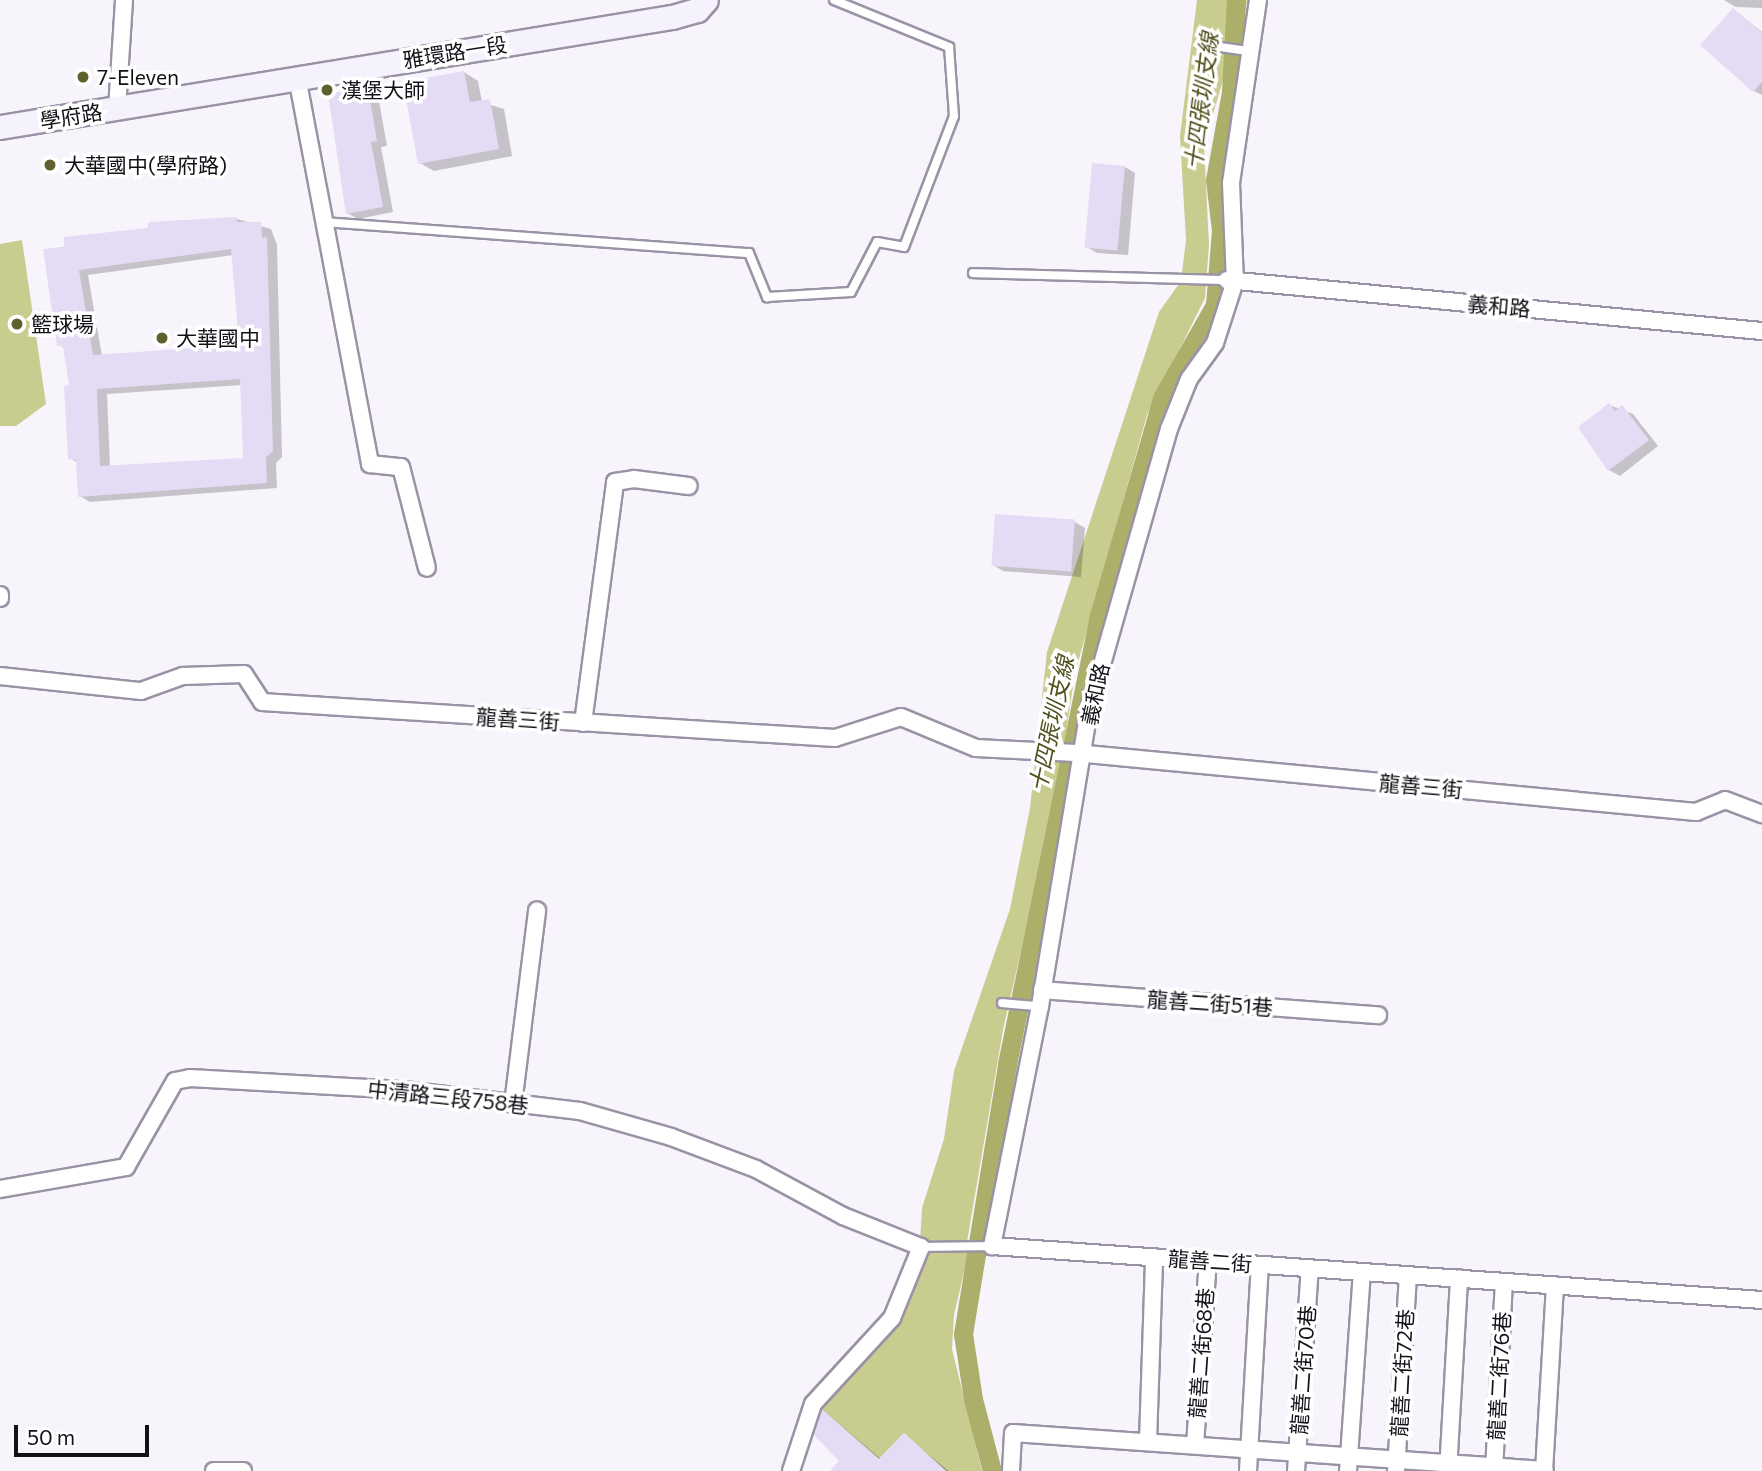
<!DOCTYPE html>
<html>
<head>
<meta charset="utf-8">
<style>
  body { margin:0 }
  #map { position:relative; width:1762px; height:1471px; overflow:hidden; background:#f7f4fc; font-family:Commissioner,"Noto Sans TC",sans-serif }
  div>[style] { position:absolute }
  .green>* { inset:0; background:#c9cc8f }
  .shadow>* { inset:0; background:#0003 }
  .canal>* { height:19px; margin:-9.5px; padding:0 9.5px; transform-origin:9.5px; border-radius:9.5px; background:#acaf6a }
  .building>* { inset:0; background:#e5dbf5; transform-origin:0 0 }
  .roads { filter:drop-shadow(2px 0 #9a93a5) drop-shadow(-2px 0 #9a93a5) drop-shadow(0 2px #9a93a5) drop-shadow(0 -2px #9a93a5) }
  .lane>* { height:8px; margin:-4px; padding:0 4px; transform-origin:4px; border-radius:4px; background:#fff }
  .street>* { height:16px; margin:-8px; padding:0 8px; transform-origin:8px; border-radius:8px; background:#fff }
  .secondary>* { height:23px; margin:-11.5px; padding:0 11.5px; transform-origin:11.5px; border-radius:11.5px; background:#f5f1fd }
  .dots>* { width:19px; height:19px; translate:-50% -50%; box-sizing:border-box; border:4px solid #fff; border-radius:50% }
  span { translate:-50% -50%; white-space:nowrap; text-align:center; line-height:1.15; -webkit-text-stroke:7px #fff; paint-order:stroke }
  .street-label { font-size:21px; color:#131118 }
  .poi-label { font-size:21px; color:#131118 }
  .left { translate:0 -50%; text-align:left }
  .water-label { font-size:23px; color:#4f501b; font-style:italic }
  .scale { position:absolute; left:14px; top:1425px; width:135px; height:32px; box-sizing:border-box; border:4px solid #131118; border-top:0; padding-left:9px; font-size:21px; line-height:24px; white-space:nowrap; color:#131118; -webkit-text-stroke:5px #fff; paint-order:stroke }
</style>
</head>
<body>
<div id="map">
  <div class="green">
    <div style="clip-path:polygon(1197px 0,1247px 0,1236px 70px,1226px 70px,1204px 145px,1209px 245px,1205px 298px,1147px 415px,1075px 673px,1057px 792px,1003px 1030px,967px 1242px,920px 1242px,922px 1208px,944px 1139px,954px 1071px,1010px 909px,1030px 808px,1047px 652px,1159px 312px,1181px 281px,1186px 240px,1180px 136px)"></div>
    <div style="clip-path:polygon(22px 240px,46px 404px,16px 426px,0 426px,0 244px)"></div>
    <div style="clip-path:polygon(924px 1251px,969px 1251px,954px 1315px,952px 1349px,982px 1471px,946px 1471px,904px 1433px,879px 1459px,817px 1406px,896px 1320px)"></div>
  </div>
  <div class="shadow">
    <div style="clip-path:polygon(1724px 0,1762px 0,1762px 8px,1736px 7px)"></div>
    <div style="clip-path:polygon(1734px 10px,1762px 32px,1762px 95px,1754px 91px)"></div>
    <div style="clip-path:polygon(464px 72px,478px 81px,482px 102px,504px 109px,512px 156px,434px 171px,420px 163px)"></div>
    <div style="clip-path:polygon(368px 89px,378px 95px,387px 146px,381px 147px,393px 212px,358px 219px,347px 213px)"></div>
    <div style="clip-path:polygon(1094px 165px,1125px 167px,1135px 173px,1128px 255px,1097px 253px,1087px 247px)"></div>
    <div style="clip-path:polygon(evenodd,237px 219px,271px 229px,277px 245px,282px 457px,276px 463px,277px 488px,90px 502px,80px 496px,78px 463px,70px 458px,71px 387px,65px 348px,59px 345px,45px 250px,237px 219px,233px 255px,241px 347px,102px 356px,88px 275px,233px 255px,237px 219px,242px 385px,245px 459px,110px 467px,107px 394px,242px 385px)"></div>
    <div style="clip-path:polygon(1609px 405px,1633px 414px,1658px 446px,1620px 476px,1609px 470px,1581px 427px)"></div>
    <div style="clip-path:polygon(1075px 522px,1085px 528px,1081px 577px,1003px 571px,993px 565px)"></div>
    <div style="clip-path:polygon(824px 1411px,881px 1459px,904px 1435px,949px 1471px,832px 1471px,841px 1461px)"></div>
  </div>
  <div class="canal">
    <div style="left:992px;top:1471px;width:74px;rotate:-104.8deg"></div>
    <div style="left:973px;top:1399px;width:66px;rotate:-98.7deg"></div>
    <div style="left:963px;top:1334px;width:274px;rotate:-80.7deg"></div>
    <div style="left:1007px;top:1064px;width:454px;rotate:-78.4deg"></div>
    <div style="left:1098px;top:619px;width:230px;rotate:-73.8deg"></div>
    <div style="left:1162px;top:398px;width:107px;rotate:-60.3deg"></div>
    <div style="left:1215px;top:305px;width:75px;rotate:-85.4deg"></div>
    <div style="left:1221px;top:230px;width:50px;rotate:-96.8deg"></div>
    <div style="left:1215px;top:180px;width:89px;rotate:-79.7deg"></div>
    <div style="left:1231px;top:92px;width:92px;rotate:-86.9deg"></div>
  </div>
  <div class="building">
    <div style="clip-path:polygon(1733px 8px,1762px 33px,1762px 82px,1753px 92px,1700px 45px)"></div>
    <div style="clip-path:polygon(464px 71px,470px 102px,490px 99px,499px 149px,418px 164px,403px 82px)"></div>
    <div style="clip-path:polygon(368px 88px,377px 141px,371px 142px,383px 207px,346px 214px,329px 100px,334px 93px)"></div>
    <div style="left:1092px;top:163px;width:33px;height:85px;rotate:5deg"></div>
    <div style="clip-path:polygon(evenodd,237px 217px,237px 222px,261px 222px,262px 238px,267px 237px,273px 451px,266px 457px,267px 483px,78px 497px,76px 460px,68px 459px,64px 386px,69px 385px,63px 346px,57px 346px,43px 249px,64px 247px,64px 237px,147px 228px,149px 222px,237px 217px,231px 249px,239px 345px,93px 355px,79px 270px,231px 249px,237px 217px,240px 379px,243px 458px,100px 466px,97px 389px,240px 379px)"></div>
    <div style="clip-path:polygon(1609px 403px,1615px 411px,1622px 405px,1649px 440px,1608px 471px,1578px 427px)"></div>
    <div style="left:995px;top:514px;width:80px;height:52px;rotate:4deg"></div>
    <div style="clip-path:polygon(822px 1409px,879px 1459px,904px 1433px,946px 1471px,830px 1471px,839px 1461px,814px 1435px)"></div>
  </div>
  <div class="roads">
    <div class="lane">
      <div style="left:1220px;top:47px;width:30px;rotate:8deg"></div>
      <div style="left:324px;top:222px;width:426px;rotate:4.2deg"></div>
      <div style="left:749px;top:253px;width:48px;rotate:67.8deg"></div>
      <div style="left:767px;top:297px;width:84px;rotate:-3.4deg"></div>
      <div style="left:851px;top:292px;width:56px;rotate:-62.5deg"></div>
      <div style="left:877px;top:242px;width:27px;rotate:10deg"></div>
      <div style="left:904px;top:247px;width:140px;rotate:-69.1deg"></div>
      <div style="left:954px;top:116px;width:69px;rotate:-94.1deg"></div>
      <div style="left:949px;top:47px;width:124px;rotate:-157.8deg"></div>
      <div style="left:973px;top:273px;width:254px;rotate:1.6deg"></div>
      <div style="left:1002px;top:1003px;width:38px;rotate:5deg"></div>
      <div style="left:921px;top:1247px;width:71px;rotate:-0.8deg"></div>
    </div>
    <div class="street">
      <div style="left:1258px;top:0;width:185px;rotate:98.4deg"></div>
      <div style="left:1231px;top:183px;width:98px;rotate:87.7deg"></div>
      <div style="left:1235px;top:281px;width:65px;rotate:107.9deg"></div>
      <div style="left:1215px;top:343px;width:44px;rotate:125.8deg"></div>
      <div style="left:1189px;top:379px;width:54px;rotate:111.8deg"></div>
      <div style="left:1169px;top:429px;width:292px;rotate:105.9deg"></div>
      <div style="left:1089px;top:710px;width:300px;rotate:99.4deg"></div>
      <div style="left:1040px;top:1006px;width:245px;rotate:101.3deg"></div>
      <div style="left:992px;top:1246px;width:772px;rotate:4.01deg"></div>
      <div style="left:297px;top:77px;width:394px;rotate:79.3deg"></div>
      <div style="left:370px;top:464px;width:31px;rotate:6deg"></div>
      <div style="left:401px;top:467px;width:104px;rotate:75.6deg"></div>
      <div style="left:117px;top:109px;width:109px;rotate:-86.3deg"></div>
      <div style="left:1227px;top:280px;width:537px;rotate:5.45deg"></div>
      <div style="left:0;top:598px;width:3px;rotate:-90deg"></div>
      <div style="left:0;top:676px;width:142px;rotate:6.1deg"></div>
      <div style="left:141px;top:691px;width:45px;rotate:-19.7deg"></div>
      <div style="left:183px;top:676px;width:61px;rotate:-1.9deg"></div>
      <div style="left:244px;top:674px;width:33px;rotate:57deg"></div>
      <div style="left:262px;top:702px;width:574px;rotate:3.6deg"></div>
      <div style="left:835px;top:738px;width:69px;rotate:-17.7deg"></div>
      <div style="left:901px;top:717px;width:81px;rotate:22.5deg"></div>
      <div style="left:976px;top:748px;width:100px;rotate:2.9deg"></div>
      <div style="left:1076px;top:753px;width:623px;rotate:5.44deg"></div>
      <div style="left:1696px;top:812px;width:31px;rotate:-22deg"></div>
      <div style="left:1725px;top:800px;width:40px;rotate:21deg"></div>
      <div style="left:583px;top:723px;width:243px;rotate:-82.4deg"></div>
      <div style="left:615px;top:482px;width:19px;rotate:-9deg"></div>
      <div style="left:634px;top:479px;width:55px;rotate:7.3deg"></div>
      <div style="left:1042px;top:990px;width:337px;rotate:4.3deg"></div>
      <div style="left:513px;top:1104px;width:195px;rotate:-82.9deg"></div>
      <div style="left:0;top:1189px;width:128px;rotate:-9.9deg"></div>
      <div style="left:126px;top:1167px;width:99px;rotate:-60.3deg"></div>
      <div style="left:175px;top:1081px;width:15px;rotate:-11deg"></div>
      <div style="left:190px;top:1078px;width:214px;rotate:3.2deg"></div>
      <div style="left:404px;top:1090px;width:177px;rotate:6.8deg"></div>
      <div style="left:580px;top:1111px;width:95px;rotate:15.9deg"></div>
      <div style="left:671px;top:1137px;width:91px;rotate:20.6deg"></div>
      <div style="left:756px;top:1169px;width:99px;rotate:28.4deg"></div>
      <div style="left:843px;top:1216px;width:84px;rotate:21.7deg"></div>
      <div style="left:921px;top:1247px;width:77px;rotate:112.2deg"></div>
      <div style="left:892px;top:1318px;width:117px;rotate:132.6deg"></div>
      <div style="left:813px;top:1404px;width:71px;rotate:108.2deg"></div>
      <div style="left:1148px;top:1442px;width:185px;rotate:-88.1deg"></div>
      <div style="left:1195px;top:1445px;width:184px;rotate:-86deg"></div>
      <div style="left:214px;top:1471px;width:29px"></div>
      <div style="left:1011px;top:1471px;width:38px;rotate:-87deg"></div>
      <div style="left:1013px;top:1433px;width:533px;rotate:3.98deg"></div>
      <div style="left:1248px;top:1471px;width:206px;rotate:-86.7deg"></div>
      <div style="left:1296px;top:1471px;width:203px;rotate:-86.1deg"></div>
      <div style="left:1348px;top:1471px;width:199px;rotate:-86deg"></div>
      <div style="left:1396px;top:1471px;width:196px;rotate:-86.5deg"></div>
      <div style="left:1448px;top:1471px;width:193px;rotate:-86.7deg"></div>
      <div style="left:1494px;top:1471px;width:189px;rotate:-87deg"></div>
      <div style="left:1544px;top:1471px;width:186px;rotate:-86.6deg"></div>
    </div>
    <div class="secondary">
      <div style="left:0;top:127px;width:681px;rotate:-9.3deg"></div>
      <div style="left:672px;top:17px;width:26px;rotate:-16deg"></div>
      <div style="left:697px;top:10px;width:13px;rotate:-48deg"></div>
    </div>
  </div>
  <div class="dots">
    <div style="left:83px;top:77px;background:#5e602d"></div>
    <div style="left:327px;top:90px;background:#5e602d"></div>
    <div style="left:50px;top:165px;background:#5e602d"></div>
    <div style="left:17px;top:324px;background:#5e602d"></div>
    <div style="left:162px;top:338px;background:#5e602d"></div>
  </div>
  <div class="street-label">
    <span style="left:455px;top:52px;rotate:-9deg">雅環路一段</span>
    <span style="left:71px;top:116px;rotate:-9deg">學府路</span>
    <span style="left:1499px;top:306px;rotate:5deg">義和路</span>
    <span style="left:1095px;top:694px;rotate:-78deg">義和路</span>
    <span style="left:518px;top:719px;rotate:4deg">龍善三街</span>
    <span style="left:1421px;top:786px;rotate:5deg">龍善三街</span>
    <span style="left:1210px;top:1003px;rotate:4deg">龍善二街51巷</span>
    <span style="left:448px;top:1097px;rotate:6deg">中清路三段758巷</span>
    <span style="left:1210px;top:1261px;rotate:4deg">龍善二街</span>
    <span style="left:1201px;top:1353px;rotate:-86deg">龍善二街68巷</span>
    <span style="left:1303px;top:1370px;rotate:-86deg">龍善二街70巷</span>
    <span style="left:1402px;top:1373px;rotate:-87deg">龍善二街72巷</span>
    <span style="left:1499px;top:1376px;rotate:-87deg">龍善二街76巷</span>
  </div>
  <div class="poi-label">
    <span class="left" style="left:97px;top:77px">7-Eleven</span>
    <span class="left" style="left:341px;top:90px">漢堡大師</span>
    <span class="left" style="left:64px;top:165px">大華國中(學府路)</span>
    <span class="left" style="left:31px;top:324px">籃球場</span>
    <span class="left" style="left:176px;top:338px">大華國中</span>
  </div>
  <div class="water-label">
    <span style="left:1201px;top:101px;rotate:-83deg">十四張圳支線</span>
    <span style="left:1051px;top:724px;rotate:-78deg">十四張圳支線</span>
  </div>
  <div class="scale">50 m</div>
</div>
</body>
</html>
